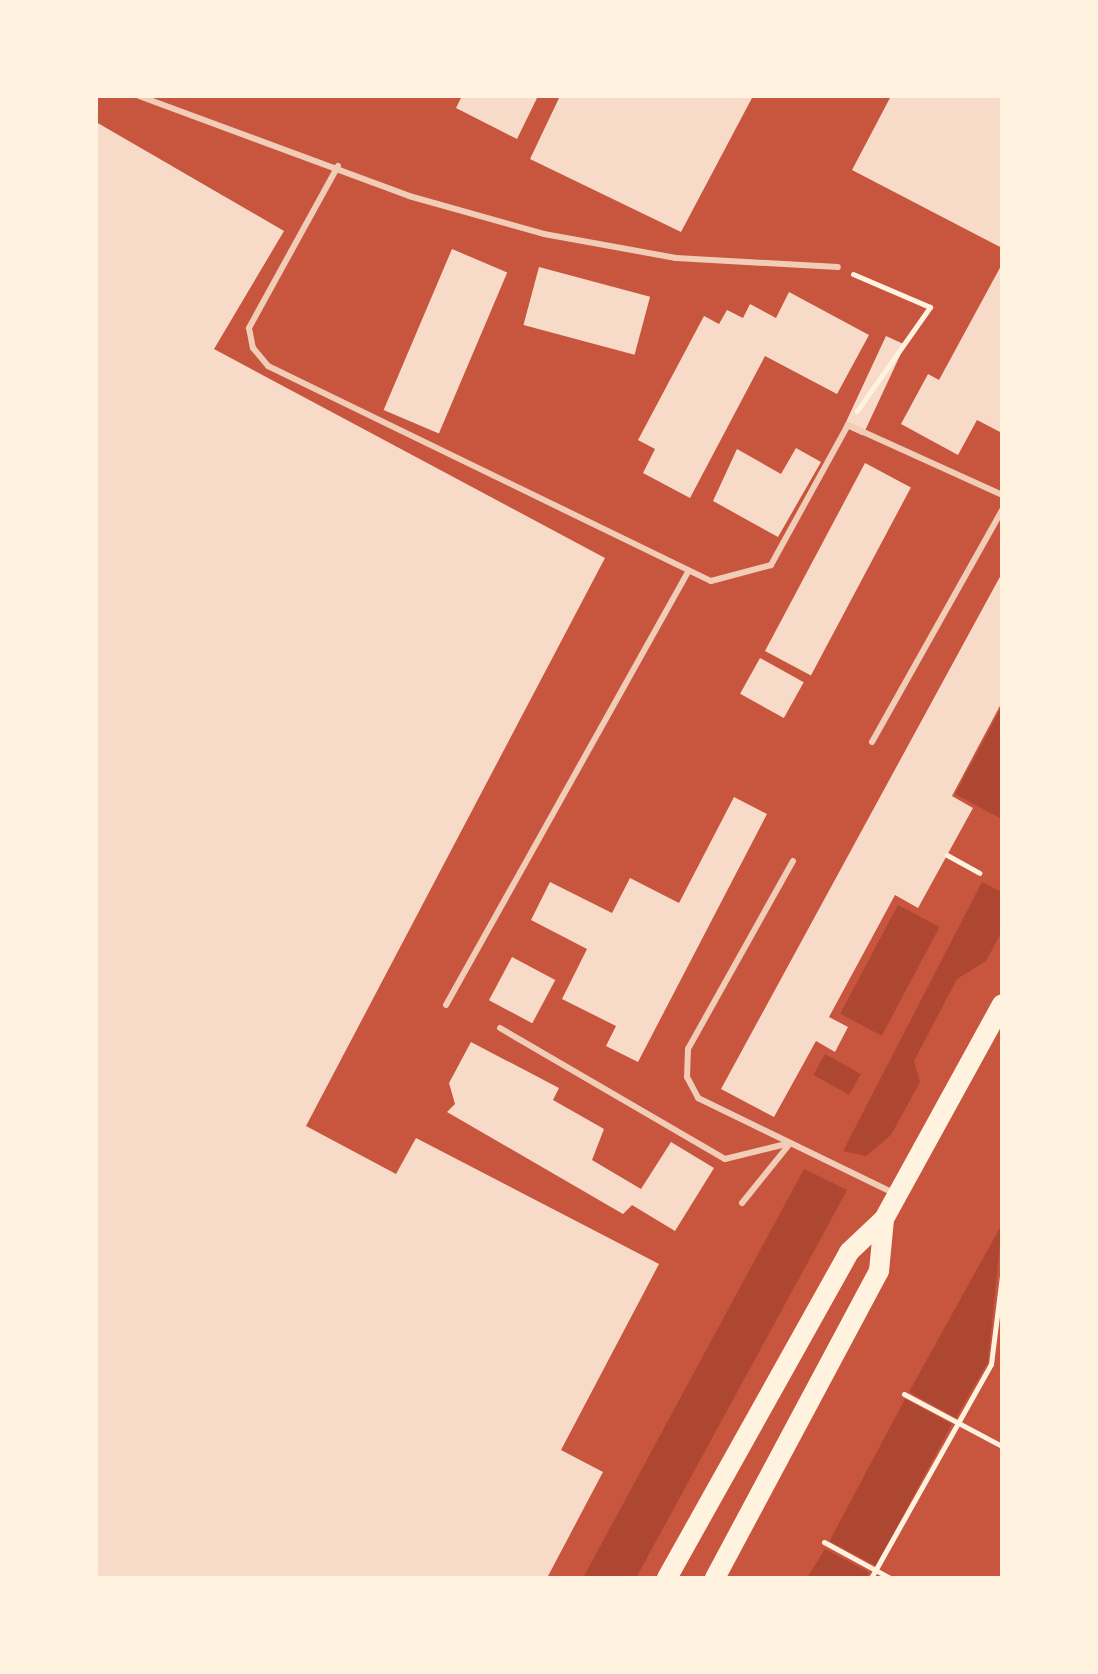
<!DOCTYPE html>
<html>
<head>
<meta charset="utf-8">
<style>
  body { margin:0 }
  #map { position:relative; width:1098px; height:1674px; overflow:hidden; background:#c8553d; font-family:"Fira Sans",sans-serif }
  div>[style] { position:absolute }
  .green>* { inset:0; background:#ae4732; transform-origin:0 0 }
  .building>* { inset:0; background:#f7dbc8; transform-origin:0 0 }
  .path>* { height:5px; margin:-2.5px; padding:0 2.5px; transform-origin:2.5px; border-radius:2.5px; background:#fff3e0 }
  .service>* { height:6px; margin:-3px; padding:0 3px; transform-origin:3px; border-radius:3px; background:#f1ccb7 }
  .primary>* { height:20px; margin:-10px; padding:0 10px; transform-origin:10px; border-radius:10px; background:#fff3e0 }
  span { translate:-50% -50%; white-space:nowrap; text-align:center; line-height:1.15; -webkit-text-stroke:6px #fff3e0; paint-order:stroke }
  .frame { position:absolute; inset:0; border:98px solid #fff3e0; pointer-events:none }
</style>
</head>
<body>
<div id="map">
  <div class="green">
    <div style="clip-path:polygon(1002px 706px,1002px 813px,1000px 818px,955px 794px)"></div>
    <div style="clip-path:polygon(982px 882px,1002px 892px,1002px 931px,986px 961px,957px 979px,914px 1061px,920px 1082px,891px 1135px,866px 1156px,843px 1151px)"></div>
    <div style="left:898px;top:905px;width:47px;height:123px;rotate:28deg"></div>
    <div style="left:825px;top:1054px;width:41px;height:24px;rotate:29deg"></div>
    <div style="clip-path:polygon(804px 1169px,847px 1190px,839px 1205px,636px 1578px,583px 1578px)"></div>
    <div style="clip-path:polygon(1002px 1224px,988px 1362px,956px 1418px,909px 1392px)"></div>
    <div style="left:905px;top:1399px;width:53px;height:161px;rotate:28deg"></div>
    <div style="clip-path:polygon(825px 1549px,869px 1572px,866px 1578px,807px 1578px)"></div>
  </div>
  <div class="building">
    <div style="clip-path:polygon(462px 96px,538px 96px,517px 139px,456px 108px)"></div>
    <div style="clip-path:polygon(560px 96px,753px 96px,681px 232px,530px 159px)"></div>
    <div style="clip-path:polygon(891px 96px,1002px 96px,1002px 248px,852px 170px)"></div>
    <div style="clip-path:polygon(96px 122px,284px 231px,214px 349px,605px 558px,306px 1126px,396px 1174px,416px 1138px,659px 1264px,561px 1450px,603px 1472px,547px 1578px,96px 1578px)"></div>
    <div style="left:452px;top:249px;width:60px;height:175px;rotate:23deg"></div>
    <div style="clip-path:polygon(1002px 264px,1002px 433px,977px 420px,958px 455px,901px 424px,928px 374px,939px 380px)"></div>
    <div style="left:539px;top:267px;width:115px;height:60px;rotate:15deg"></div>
    <div style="clip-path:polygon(789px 292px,869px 335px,837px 394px,765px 356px,690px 498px,643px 473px,655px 449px,638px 440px,704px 316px,719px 324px,727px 310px,743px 318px,750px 304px,776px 318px)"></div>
    <div style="left:886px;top:336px;width:21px;height:100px;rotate:25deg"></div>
    <div style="clip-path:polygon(796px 448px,821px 462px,778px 537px,713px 501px,737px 449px,781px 474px)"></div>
    <div style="left:865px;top:463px;width:52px;height:213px;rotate:28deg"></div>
    <div style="clip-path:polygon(1002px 573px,1002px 702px,952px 796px,973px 808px,918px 908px,895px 895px,829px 1017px,848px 1027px,835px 1052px,816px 1041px,774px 1117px,721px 1089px)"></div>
    <div style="left:760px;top:658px;width:50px;height:41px;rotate:29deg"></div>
    <div style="clip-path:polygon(734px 797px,767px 814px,638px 1062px,606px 1046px,616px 1026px,562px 999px,587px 949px,531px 920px,550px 882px,612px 913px,630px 878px,679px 903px)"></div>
    <div style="left:512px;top:957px;width:49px;height:49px;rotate:28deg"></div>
    <div style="clip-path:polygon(471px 1042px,559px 1088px,553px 1100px,604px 1129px,592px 1160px,641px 1189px,671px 1142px,714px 1168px,675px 1231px,632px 1205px,623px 1214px,447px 1112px,455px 1104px,449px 1083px)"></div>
  </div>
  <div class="path">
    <div style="left:853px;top:274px;width:84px;rotate:23.2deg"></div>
    <div style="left:930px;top:307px;width:127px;rotate:125.1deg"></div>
    <div style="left:947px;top:855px;width:37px;rotate:29deg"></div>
    <div style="left:904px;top:1394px;width:111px;rotate:28deg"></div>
    <div style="left:824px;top:1542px;width:75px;rotate:28.6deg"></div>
    <div style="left:871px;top:1578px;width:245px;rotate:-60.7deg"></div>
    <div style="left:991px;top:1364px;width:89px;rotate:-82.9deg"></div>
  </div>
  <div class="service">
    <div style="left:139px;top:96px;width:288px;rotate:20.3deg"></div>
    <div style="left:409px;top:196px;width:140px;rotate:15.7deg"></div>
    <div style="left:544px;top:234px;width:134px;rotate:10.3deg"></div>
    <div style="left:676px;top:258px;width:162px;rotate:3.2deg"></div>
    <div style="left:338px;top:166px;width:185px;rotate:118.8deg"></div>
    <div style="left:249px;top:328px;width:20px;rotate:79deg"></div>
    <div style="left:253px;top:348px;width:23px;rotate:50deg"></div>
    <div style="left:268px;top:366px;width:492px;rotate:25.9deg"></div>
    <div style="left:711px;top:581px;width:62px;rotate:-14.9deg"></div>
    <div style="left:771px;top:565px;width:160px;rotate:-61.2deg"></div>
    <div style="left:848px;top:425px;width:169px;rotate:24.4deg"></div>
    <div style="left:872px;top:742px;width:266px;rotate:-60.7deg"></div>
    <div style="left:793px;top:861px;width:215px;rotate:119.2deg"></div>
    <div style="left:688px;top:1049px;width:28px;rotate:92deg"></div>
    <div style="left:687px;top:1077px;width:24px;rotate:62deg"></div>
    <div style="left:698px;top:1098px;width:218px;rotate:25.9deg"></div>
    <div style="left:446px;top:1005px;width:495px;rotate:-60.8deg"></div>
    <div style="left:500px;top:1028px;width:260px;rotate:30.2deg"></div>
    <div style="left:725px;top:1159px;width:67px;rotate:-13.8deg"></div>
    <div style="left:742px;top:1203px;width:73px;rotate:-51.1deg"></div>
  </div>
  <div class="primary">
    <div style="left:667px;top:1578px;width:373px;rotate:-60.8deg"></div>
    <div style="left:849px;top:1252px;width:48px;rotate:-43.3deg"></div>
    <div style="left:884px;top:1219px;width:245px;rotate:-61.2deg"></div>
    <div style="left:715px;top:1578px;width:348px;rotate:-61.9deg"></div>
    <div style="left:879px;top:1271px;width:52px;rotate:-84.5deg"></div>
  </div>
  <div class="frame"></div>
</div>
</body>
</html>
